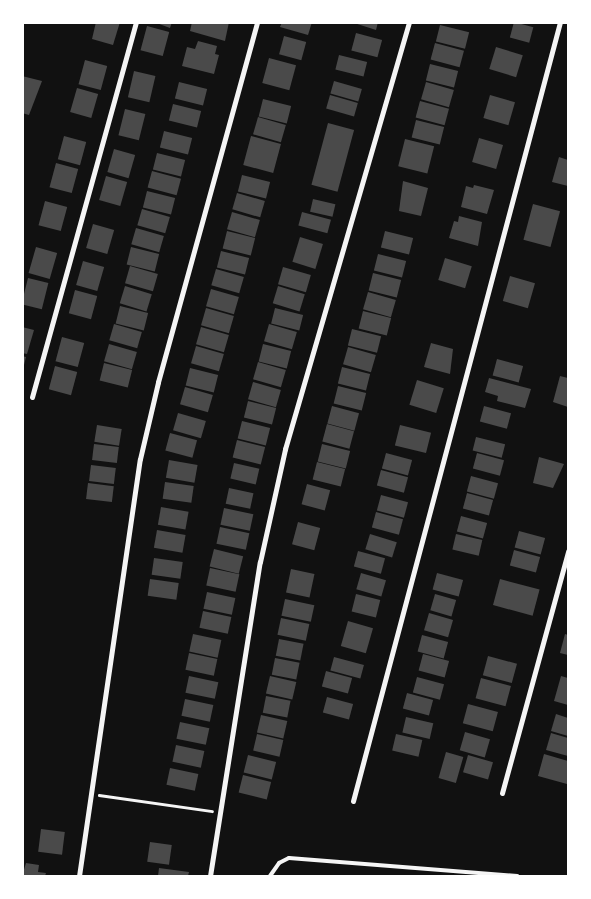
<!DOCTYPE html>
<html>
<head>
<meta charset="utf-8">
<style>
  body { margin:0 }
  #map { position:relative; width:591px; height:899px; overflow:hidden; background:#111; font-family:Commissioner,sans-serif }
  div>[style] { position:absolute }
  .building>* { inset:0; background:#4a4a4a; transform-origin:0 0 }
  .path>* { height:2.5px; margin:-1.25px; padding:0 1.25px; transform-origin:1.25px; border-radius:1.25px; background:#f5f5f5 }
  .service>* { height:4px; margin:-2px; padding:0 2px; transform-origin:2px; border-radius:2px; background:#f5f5f5 }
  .minor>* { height:5px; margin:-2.5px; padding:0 2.5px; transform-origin:2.5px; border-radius:2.5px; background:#f5f5f5 }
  span { translate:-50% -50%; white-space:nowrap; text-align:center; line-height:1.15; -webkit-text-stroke:5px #fff; paint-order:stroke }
  .frame { position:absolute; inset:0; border:24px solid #fff; pointer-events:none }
</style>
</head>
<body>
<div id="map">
  <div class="building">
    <div style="clip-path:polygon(96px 22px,120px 22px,113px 45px,92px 39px)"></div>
    <div style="clip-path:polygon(154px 22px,172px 22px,170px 28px)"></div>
    <div style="clip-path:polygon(192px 22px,229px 22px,225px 41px,190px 31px)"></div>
    <div style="clip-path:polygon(282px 22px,312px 22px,308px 35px,280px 27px)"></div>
    <div style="clip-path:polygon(351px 22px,378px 22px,376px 30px)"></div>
    <div style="left:514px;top:22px;width:20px;height:16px;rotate:15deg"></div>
    <div style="left:440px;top:25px;width:30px;height:17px;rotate:14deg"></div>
    <div style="left:147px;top:26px;width:23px;height:25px;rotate:15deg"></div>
    <div style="left:356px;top:33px;width:27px;height:18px;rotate:15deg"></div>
    <div style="left:284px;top:36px;width:23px;height:19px;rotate:15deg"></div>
    <div style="clip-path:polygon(198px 41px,217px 46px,215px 54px,219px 55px,214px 74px,182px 66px,187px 47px,195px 49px)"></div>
    <div style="left:435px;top:43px;width:30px;height:17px;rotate:15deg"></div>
    <div style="left:496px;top:47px;width:28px;height:23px;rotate:17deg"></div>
    <div style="left:339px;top:55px;width:29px;height:15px;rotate:14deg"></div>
    <div style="left:269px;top:58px;width:28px;height:26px;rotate:15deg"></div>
    <div style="left:85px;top:60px;width:23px;height:25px;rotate:15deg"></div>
    <div style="left:430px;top:64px;width:29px;height:17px;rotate:14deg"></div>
    <div style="left:134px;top:71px;width:22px;height:27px;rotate:13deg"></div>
    <div style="clip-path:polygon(22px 76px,42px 81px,29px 115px,22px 113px)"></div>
    <div style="left:334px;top:81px;width:29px;height:13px;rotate:16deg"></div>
    <div style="left:179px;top:82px;width:29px;height:17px;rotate:14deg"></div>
    <div style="left:426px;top:82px;width:29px;height:18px;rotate:16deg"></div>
    <div style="left:77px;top:88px;width:22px;height:25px;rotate:16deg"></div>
    <div style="left:330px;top:95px;width:29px;height:14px;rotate:16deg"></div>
    <div style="left:490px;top:95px;width:26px;height:24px;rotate:16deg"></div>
    <div style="left:263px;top:99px;width:29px;height:18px;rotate:14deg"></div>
    <div style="left:420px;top:101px;width:30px;height:17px;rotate:15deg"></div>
    <div style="left:173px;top:104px;width:29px;height:17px;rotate:14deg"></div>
    <div style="left:125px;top:109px;width:21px;height:27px;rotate:14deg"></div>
    <div style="left:258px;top:117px;width:29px;height:18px;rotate:16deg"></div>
    <div style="left:416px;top:120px;width:29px;height:18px;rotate:14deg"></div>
    <div style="left:328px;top:123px;width:27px;height:64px;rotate:15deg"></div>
    <div style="left:164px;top:131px;width:29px;height:17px;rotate:14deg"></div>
    <div style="left:64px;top:136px;width:23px;height:24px;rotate:15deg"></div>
    <div style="left:251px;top:136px;width:31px;height:30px;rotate:15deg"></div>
    <div style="left:479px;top:138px;width:25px;height:25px;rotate:16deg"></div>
    <div style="left:405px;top:139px;width:30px;height:28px;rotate:14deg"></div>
    <div style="left:114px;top:149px;width:22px;height:24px;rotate:16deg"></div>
    <div style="left:157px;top:153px;width:29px;height:17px;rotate:14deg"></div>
    <div style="clip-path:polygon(559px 157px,568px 160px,568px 186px,552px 182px)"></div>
    <div style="left:56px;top:163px;width:23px;height:25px;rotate:15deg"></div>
    <div style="left:152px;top:171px;width:30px;height:17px;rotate:15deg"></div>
    <div style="left:242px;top:175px;width:29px;height:17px;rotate:14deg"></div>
    <div style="left:106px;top:176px;width:22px;height:25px;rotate:16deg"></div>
    <div style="clip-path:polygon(403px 181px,428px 188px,421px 216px,399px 211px)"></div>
    <div style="clip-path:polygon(474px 185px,494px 190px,487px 214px,461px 207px,466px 186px,473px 188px)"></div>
    <div style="left:147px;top:191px;width:29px;height:17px;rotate:14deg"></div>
    <div style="left:237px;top:193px;width:29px;height:17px;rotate:16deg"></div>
    <div style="left:313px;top:199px;width:23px;height:13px;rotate:13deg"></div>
    <div style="left:45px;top:201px;width:23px;height:25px;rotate:15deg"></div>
    <div style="left:533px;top:204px;width:28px;height:37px;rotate:15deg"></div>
    <div style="left:142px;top:209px;width:29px;height:17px;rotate:16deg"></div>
    <div style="left:232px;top:212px;width:29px;height:18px;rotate:16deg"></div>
    <div style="left:302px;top:212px;width:30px;height:14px;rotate:15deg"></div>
    <div style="clip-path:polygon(459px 216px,482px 222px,478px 246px,449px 238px,454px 221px,458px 222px)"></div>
    <div style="left:93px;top:224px;width:22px;height:25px;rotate:16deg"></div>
    <div style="left:136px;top:228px;width:29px;height:17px;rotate:16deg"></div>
    <div style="left:227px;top:231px;width:29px;height:18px;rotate:14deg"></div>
    <div style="left:385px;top:231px;width:29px;height:17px;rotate:14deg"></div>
    <div style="left:300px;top:237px;width:24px;height:26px;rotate:17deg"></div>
    <div style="left:36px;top:247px;width:22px;height:27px;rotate:16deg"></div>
    <div style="left:131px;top:247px;width:29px;height:18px;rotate:14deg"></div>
    <div style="left:221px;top:251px;width:29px;height:17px;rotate:14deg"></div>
    <div style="left:378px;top:254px;width:29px;height:17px;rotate:14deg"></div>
    <div style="left:445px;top:258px;width:28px;height:23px;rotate:17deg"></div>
    <div style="left:83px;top:261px;width:22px;height:25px;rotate:16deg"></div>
    <div style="left:130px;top:266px;width:29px;height:18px;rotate:16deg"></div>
    <div style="left:283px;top:267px;width:29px;height:18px;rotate:16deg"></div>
    <div style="left:216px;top:269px;width:29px;height:17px;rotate:16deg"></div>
    <div style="left:373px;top:273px;width:29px;height:18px;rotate:14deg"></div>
    <div style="left:510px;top:276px;width:26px;height:26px;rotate:16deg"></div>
    <div style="left:28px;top:278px;width:21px;height:27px;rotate:14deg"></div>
    <div style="left:125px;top:286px;width:28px;height:18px;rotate:17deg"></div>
    <div style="left:278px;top:286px;width:28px;height:18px;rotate:17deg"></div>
    <div style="left:211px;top:289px;width:29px;height:18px;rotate:16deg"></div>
    <div style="left:75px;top:290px;width:23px;height:24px;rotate:15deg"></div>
    <div style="left:368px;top:292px;width:29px;height:18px;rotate:16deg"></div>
    <div style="left:120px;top:306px;width:29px;height:18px;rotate:14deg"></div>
    <div style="left:206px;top:308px;width:29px;height:18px;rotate:16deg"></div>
    <div style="left:275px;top:308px;width:29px;height:16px;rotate:14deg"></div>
    <div style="left:363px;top:311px;width:29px;height:18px;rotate:14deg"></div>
    <div style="left:114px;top:324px;width:29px;height:17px;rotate:16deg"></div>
    <div style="left:269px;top:324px;width:29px;height:18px;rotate:16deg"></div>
    <div style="clip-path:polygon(22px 327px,34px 330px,27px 354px,22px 353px)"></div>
    <div style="left:201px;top:327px;width:29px;height:18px;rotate:16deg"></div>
    <div style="left:352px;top:329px;width:30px;height:17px;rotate:14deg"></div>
    <div style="left:62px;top:337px;width:23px;height:25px;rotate:15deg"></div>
    <div style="clip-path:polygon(431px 343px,453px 349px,450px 374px,424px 367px)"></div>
    <div style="left:109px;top:344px;width:29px;height:18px;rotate:16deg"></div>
    <div style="left:263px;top:344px;width:29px;height:18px;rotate:14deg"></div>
    <div style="left:196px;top:346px;width:29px;height:18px;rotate:16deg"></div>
    <div style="left:348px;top:347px;width:29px;height:18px;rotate:16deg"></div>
    <div style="clip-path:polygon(22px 356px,26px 357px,23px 369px,22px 369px)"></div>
    <div style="left:497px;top:359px;width:27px;height:17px;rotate:15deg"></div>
    <div style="left:258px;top:362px;width:29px;height:18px;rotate:16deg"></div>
    <div style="left:104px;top:363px;width:29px;height:18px;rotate:14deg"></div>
    <div style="left:55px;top:366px;width:23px;height:24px;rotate:15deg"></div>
    <div style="left:342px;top:367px;width:29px;height:17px;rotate:14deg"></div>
    <div style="left:190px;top:368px;width:29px;height:18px;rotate:14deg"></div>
    <div style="clip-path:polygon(560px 376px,568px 378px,568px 407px,553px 402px)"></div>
    <div style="clip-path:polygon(489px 378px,531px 389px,525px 408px,497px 401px,498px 396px,485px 392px)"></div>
    <div style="left:417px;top:380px;width:28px;height:26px;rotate:17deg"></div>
    <div style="left:253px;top:382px;width:29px;height:18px;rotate:16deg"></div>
    <div style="left:338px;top:386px;width:29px;height:18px;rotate:14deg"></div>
    <div style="left:185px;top:387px;width:29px;height:18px;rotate:16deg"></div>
    <div style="left:248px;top:401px;width:29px;height:17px;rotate:14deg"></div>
    <div style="left:332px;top:406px;width:28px;height:18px;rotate:15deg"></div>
    <div style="left:484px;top:406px;width:28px;height:16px;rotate:15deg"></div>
    <div style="left:178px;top:413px;width:29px;height:18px;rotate:16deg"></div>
    <div style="left:242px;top:421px;width:29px;height:18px;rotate:14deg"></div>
    <div style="left:327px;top:424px;width:28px;height:18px;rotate:15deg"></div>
    <div style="left:97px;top:425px;width:25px;height:17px;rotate:9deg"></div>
    <div style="left:400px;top:425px;width:32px;height:21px;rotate:14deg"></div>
    <div style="left:170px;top:433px;width:28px;height:18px;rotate:15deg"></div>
    <div style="left:476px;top:437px;width:30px;height:14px;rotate:14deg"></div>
    <div style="left:237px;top:440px;width:29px;height:18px;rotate:14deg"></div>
    <div style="left:94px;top:444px;width:25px;height:16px;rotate:7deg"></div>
    <div style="left:322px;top:444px;width:29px;height:18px;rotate:14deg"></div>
    <div style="left:386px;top:453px;width:27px;height:16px;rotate:15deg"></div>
    <div style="left:477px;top:453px;width:28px;height:16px;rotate:15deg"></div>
    <div style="clip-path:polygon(539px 457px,564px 464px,553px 488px,533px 483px)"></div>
    <div style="left:169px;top:460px;width:29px;height:18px;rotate:10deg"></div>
    <div style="left:317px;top:462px;width:29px;height:18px;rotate:14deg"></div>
    <div style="left:234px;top:463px;width:26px;height:16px;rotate:13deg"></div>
    <div style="left:91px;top:465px;width:25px;height:16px;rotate:7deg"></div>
    <div style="left:381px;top:470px;width:28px;height:16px;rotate:15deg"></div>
    <div style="left:471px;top:476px;width:28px;height:16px;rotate:15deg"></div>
    <div style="left:165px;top:482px;width:29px;height:17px;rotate:8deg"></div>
    <div style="left:88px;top:483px;width:26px;height:16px;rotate:7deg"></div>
    <div style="left:307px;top:484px;width:24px;height:21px;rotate:15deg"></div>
    <div style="left:229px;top:488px;width:25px;height:16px;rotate:12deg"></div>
    <div style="left:467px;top:493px;width:27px;height:16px;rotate:15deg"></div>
    <div style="left:381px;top:495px;width:28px;height:16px;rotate:15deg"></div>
    <div style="left:161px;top:507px;width:28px;height:18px;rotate:10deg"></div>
    <div style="left:224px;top:508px;width:30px;height:17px;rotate:12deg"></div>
    <div style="left:376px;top:512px;width:28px;height:16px;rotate:15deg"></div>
    <div style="left:461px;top:516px;width:27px;height:16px;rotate:15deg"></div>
    <div style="left:298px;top:522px;width:23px;height:23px;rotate:15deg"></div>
    <div style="left:220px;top:527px;width:30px;height:17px;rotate:12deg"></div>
    <div style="left:157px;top:530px;width:29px;height:18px;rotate:10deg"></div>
    <div style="left:519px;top:531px;width:27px;height:17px;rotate:15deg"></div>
    <div style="left:370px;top:534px;width:28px;height:16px;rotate:17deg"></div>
    <div style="left:456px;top:534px;width:27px;height:16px;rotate:13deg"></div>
    <div style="left:214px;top:549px;width:30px;height:18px;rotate:14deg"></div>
    <div style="left:514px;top:550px;width:27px;height:16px;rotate:15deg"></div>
    <div style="left:358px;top:551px;width:28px;height:16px;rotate:15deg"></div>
    <div style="left:154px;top:558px;width:29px;height:17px;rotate:8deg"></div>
    <div style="left:210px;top:568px;width:30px;height:18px;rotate:12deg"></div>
    <div style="left:291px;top:569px;width:24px;height:24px;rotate:12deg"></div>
    <div style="left:361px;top:573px;width:26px;height:17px;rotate:16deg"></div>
    <div style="left:437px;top:573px;width:27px;height:17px;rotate:15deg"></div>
    <div style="left:150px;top:579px;width:29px;height:17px;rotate:8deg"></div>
    <div style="left:500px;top:579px;width:41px;height:27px;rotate:15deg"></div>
    <div style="left:207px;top:592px;width:29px;height:17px;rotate:12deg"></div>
    <div style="left:356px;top:594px;width:25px;height:18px;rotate:14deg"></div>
    <div style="left:435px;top:594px;width:22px;height:17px;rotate:16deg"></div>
    <div style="left:285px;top:599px;width:30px;height:17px;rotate:12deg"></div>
    <div style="left:203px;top:611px;width:29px;height:17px;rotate:12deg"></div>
    <div style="left:429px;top:613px;width:25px;height:18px;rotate:16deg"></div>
    <div style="left:281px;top:618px;width:29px;height:17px;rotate:12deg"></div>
    <div style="left:348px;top:621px;width:26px;height:26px;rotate:16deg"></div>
    <div style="left:193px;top:634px;width:29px;height:18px;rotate:12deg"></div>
    <div style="clip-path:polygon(565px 634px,568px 635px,568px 655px,560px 653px)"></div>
    <div style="left:422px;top:635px;width:27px;height:17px;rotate:15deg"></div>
    <div style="left:279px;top:639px;width:25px;height:17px;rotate:11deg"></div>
    <div style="left:189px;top:653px;width:29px;height:17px;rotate:12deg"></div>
    <div style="left:423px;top:654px;width:27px;height:17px;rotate:15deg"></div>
    <div style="left:488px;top:656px;width:30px;height:20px;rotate:15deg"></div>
    <div style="left:334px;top:657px;width:31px;height:14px;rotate:15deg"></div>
    <div style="left:275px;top:658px;width:25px;height:17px;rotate:11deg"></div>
    <div style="left:326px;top:671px;width:27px;height:16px;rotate:15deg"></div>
    <div style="left:189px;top:676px;width:30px;height:17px;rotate:12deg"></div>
    <div style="left:270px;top:676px;width:27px;height:18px;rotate:13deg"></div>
    <div style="clip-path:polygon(561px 676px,568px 678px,568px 705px,554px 701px)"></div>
    <div style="left:417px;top:677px;width:28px;height:16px;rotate:15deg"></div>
    <div style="left:481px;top:678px;width:31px;height:21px;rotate:15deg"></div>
    <div style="left:407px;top:693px;width:27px;height:16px;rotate:15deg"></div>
    <div style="left:266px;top:696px;width:25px;height:17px;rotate:11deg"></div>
    <div style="left:327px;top:697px;width:27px;height:16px;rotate:15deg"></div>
    <div style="left:185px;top:699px;width:29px;height:17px;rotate:12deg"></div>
    <div style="left:468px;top:704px;width:31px;height:20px;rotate:15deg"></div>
    <div style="clip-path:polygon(556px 714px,568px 718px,568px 736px,551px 731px)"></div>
    <div style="left:261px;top:715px;width:27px;height:18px;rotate:13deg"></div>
    <div style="left:406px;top:717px;width:28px;height:16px;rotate:13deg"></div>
    <div style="left:180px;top:722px;width:30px;height:17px;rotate:12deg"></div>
    <div style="left:465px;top:732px;width:26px;height:19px;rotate:16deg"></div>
    <div style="clip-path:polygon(551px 733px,568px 738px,568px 756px,546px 750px)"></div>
    <div style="left:257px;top:734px;width:27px;height:17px;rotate:13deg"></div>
    <div style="left:396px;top:734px;width:27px;height:17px;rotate:13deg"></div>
    <div style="left:176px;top:745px;width:29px;height:17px;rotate:12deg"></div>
    <div style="left:446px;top:752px;width:18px;height:27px;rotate:16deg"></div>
    <div style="clip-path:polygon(544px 754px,568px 761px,567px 784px,538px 776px)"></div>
    <div style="left:248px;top:755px;width:29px;height:18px;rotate:14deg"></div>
    <div style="left:468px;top:755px;width:26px;height:18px;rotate:16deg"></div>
    <div style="left:170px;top:768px;width:29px;height:17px;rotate:12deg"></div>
    <div style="left:243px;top:775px;width:29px;height:18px;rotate:14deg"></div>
    <div style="left:41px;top:829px;width:24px;height:23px;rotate:7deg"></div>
    <div style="left:150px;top:842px;width:22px;height:20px;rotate:8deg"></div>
    <div style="clip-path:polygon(26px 863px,39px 865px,38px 872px,46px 873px,45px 876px,22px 876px)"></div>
    <div style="clip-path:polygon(159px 868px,189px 872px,188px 876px,158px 876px)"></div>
  </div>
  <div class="path">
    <div style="left:99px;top:795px;width:114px;rotate:8.1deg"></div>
  </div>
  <div class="service">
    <div style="left:270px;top:876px;width:16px;rotate:-55deg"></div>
    <div style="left:279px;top:863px;width:11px;rotate:-27deg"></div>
    <div style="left:289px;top:858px;width:229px;rotate:4.5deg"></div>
  </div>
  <div class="minor">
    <div style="left:32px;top:397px;width:389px;rotate:-74.5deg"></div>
    <div style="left:502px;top:793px;width:251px;rotate:-74.7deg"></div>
    <div style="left:353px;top:801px;width:806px;rotate:-75.12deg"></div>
    <div style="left:79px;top:876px;width:421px;rotate:-81.7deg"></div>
    <div style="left:140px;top:459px;width:79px;rotate:-76.8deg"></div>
    <div style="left:158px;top:382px;width:373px;rotate:-74.6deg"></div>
    <div style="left:210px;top:876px;width:318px;rotate:-81deg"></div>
    <div style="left:260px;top:562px;width:116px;rotate:-77.5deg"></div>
    <div style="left:285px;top:449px;width:445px;rotate:-73.8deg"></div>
  </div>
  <div class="frame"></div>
</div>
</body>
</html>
